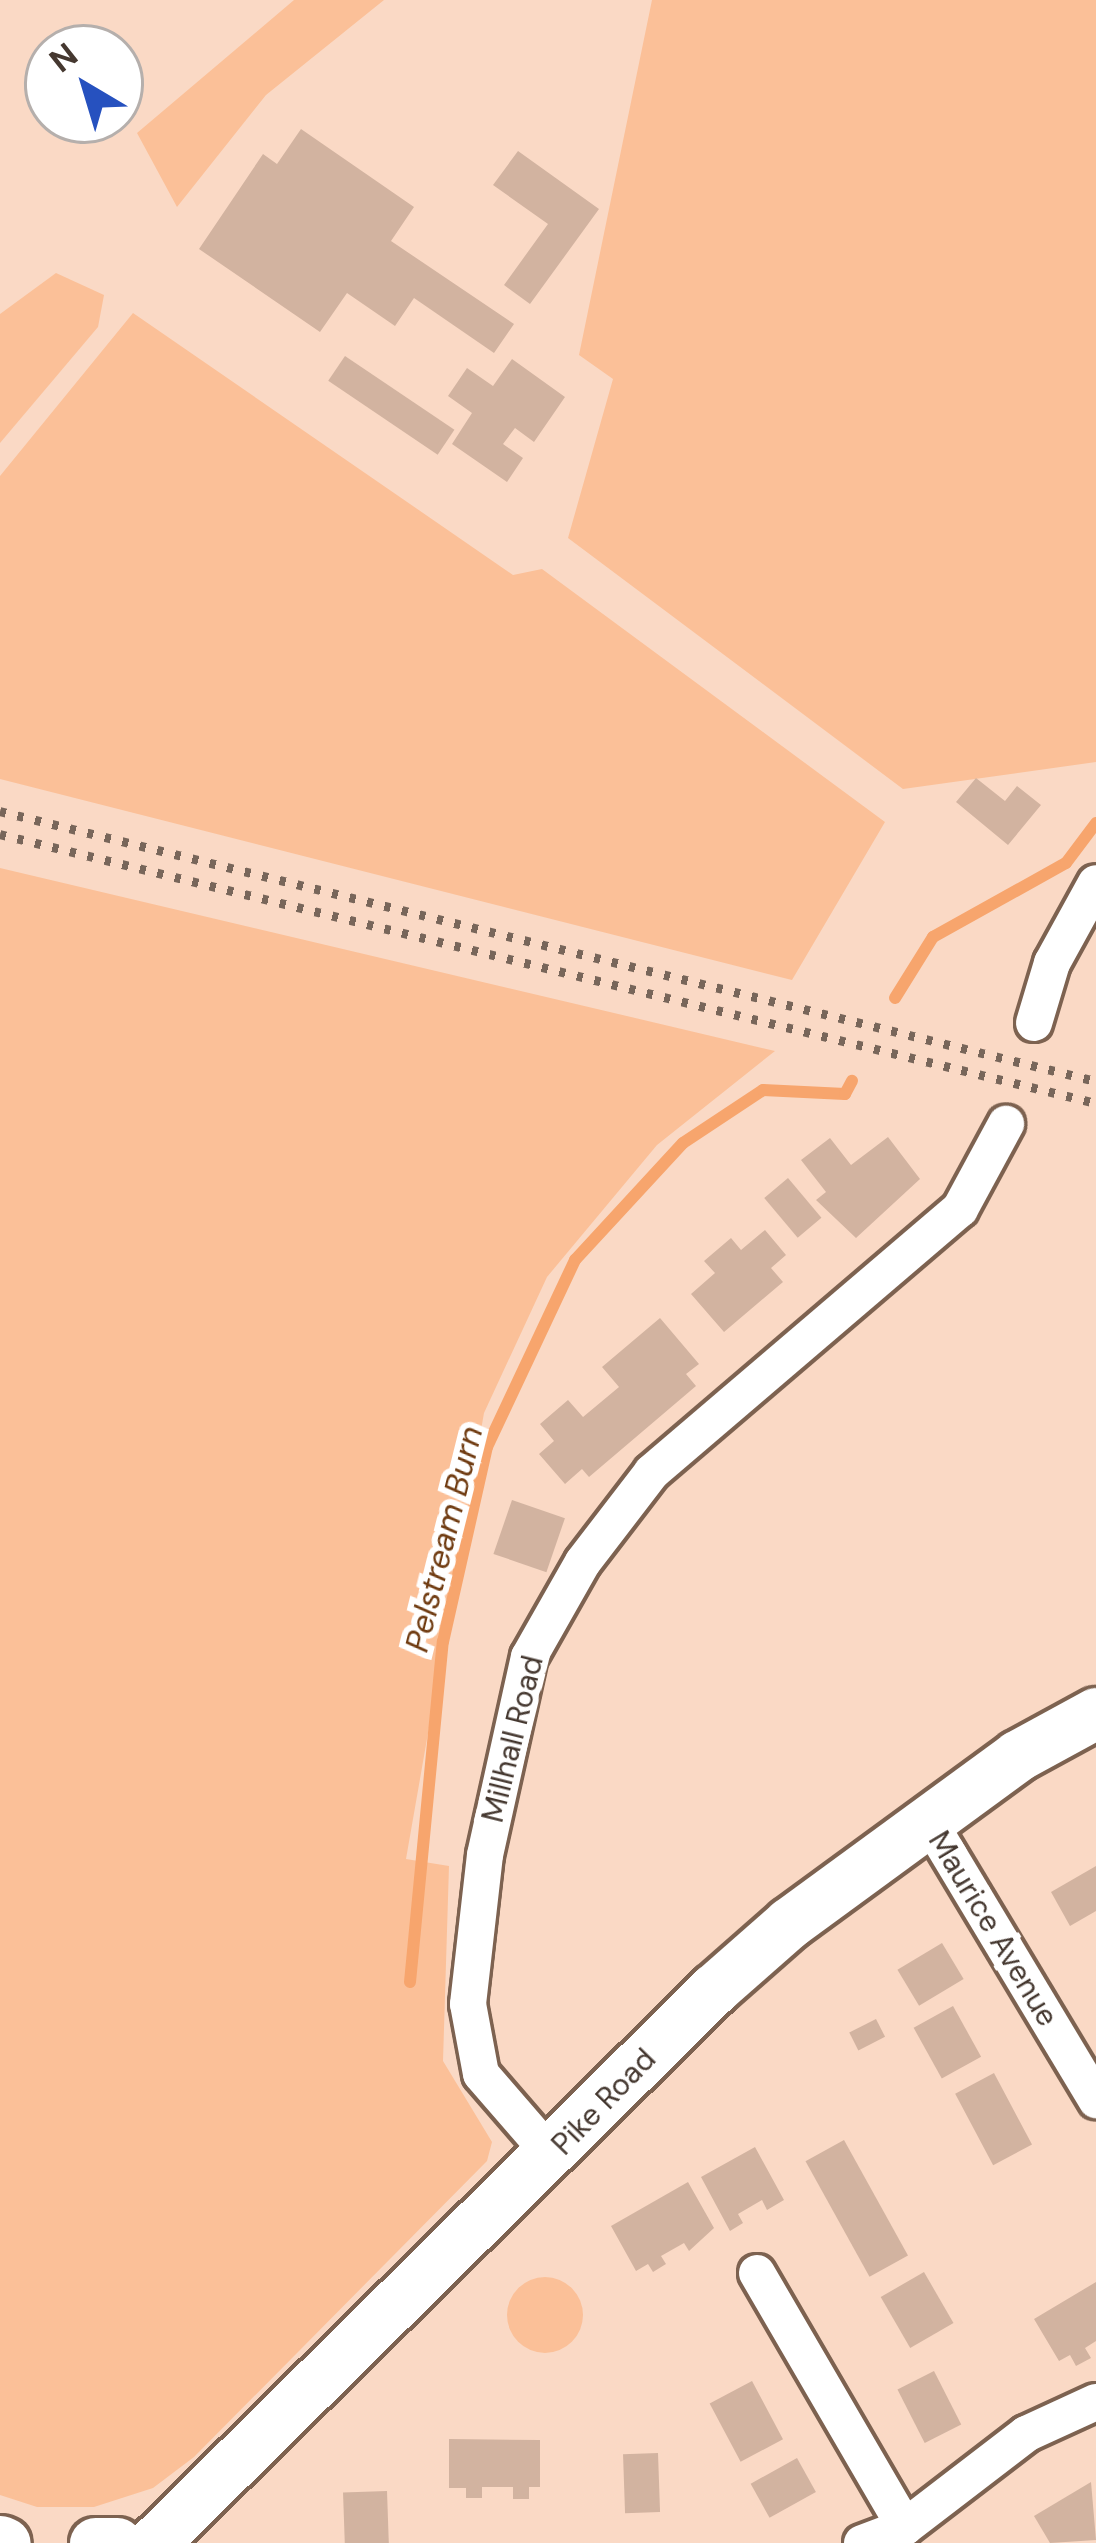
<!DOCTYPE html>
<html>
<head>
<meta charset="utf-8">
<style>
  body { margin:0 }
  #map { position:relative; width:1096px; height:2543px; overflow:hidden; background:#fad9c5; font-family:"DM Sans",sans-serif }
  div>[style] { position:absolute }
  .green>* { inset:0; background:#fbc098 }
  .round { border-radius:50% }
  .stream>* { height:12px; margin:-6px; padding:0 6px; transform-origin:6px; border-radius:6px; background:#f7a56d }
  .building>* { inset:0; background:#d2b3a0; transform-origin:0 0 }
  .roads { filter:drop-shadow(3px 0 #7d6250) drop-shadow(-3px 0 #7d6250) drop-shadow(0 3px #7d6250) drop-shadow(0 -3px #7d6250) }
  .street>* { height:36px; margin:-18px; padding:0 18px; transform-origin:18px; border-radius:18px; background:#fff }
  .secondary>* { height:51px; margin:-25.5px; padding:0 25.5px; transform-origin:25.5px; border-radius:25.5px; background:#fff }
  .rail>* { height:9px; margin-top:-4.5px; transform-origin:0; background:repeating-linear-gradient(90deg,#78665a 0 6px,transparent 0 18px) }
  span { translate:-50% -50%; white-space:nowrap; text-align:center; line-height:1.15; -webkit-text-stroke:12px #fff; paint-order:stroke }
  .street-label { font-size:30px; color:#453830 }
  .water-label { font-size:33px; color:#703c12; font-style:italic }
  .north { position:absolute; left:24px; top:24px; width:120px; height:120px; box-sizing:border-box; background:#fff; border:3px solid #b5afac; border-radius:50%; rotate:322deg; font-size:33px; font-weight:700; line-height:48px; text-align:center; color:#453830 }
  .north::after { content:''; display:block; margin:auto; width:42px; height:54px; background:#2651bf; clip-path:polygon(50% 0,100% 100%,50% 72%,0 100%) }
</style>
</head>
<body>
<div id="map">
  <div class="green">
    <div style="clip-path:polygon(294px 0,384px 0,266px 95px,177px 207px,137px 133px)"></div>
    <div style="clip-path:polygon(652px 0,1096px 0,1096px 762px,903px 789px,568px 538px,613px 379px,579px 355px)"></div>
    <div style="clip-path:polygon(56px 273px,104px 295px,98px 327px,0 443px,0 314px)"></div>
    <div style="clip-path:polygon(133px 313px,513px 575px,542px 569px,885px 822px,792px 980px,0 779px,0 476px)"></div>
    <div style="clip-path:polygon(0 868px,775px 1051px,657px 1145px,547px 1277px,484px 1413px,406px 1859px,449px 1866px,443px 2061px,492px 2142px,487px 2161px,194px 2457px,153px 2488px,94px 2507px,37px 2507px,0 2495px)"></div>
    <div class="round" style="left:507px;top:2277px;width:76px;height:76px"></div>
  </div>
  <div class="stream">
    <div style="left:895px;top:998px;width:72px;rotate:-58.1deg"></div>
    <div style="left:933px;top:937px;width:152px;rotate:-29.1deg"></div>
    <div style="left:1066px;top:863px;width:50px;rotate:-53.1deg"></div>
    <div style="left:410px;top:1982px;width:342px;rotate:-84.5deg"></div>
    <div style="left:443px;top:1642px;width:200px;rotate:-77.3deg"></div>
    <div style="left:487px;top:1447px;width:207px;rotate:-64.8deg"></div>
    <div style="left:575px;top:1260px;width:159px;rotate:-47.3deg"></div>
    <div style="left:683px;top:1143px;width:96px;rotate:-33.5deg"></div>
    <div style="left:763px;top:1090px;width:82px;rotate:2.8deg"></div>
    <div style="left:845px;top:1094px;width:15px;rotate:-62deg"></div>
  </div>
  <div class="building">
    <div style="clip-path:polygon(301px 129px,414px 207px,391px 241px,514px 324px,494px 353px,414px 298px,395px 326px,347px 293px,320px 332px,199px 249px,263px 154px,277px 164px)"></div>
    <div style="clip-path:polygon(518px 151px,599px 209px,530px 304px,504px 285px,548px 224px,493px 185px)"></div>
    <div style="left:345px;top:356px;width:132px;height:30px;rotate:34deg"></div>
    <div style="clip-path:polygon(512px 359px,565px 397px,534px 442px,515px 428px,503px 444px,523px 458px,507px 482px,452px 444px,472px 413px,448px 396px,467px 368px,493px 386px)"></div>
    <div style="clip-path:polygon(976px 778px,1005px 801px,1017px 786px,1041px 805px,1008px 845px,956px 802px)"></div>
    <div style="clip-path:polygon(888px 1137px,920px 1179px,856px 1238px,816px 1200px,826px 1192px,801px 1160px,830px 1138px,851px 1165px)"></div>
    <div style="left:788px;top:1178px;width:52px;height:31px;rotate:50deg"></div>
    <div style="clip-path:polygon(765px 1230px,786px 1255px,771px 1268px,783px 1282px,724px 1332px,691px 1294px,715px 1273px,704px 1261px,731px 1238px,741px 1250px)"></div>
    <div style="clip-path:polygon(660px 1318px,699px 1364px,686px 1374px,696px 1386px,589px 1477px,582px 1469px,565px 1484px,539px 1454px,554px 1441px,540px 1424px,568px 1400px,583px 1417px,619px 1387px,602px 1367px)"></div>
    <div style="left:512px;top:1500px;width:56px;height:57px;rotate:19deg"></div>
    <div style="clip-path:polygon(1096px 1866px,1096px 1911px,1070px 1926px,1051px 1892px)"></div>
    <div style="left:942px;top:1943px;width:42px;height:52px;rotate:59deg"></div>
    <div style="left:953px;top:2006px;width:58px;height:45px;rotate:61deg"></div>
    <div style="left:876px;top:2019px;width:20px;height:30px;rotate:63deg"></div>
    <div style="left:994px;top:2073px;width:81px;height:44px;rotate:62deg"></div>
    <div style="left:844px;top:2140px;width:132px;height:44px;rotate:61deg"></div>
    <div style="clip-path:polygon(755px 2147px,784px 2200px,767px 2210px,762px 2200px,738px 2214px,743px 2223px,730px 2231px,701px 2177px)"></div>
    <div style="clip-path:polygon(688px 2182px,714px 2228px,689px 2251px,684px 2243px,661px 2256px,666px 2264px,653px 2272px,648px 2264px,636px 2271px,611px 2226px)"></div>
    <div style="left:924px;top:2272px;width:59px;height:50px;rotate:60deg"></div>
    <div style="clip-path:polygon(1096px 2282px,1096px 2341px,1085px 2348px,1091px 2358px,1076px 2366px,1070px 2355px,1059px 2361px,1034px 2319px)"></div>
    <div style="left:934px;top:2371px;width:60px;height:41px;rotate:63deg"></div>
    <div style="left:752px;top:2381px;width:66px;height:48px;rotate:62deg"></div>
    <div style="clip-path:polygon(449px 2439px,540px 2440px,540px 2487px,529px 2487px,529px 2499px,513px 2499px,513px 2487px,482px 2487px,482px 2498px,466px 2498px,466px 2488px,449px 2488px)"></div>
    <div style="left:658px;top:2453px;width:59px;height:35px;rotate:88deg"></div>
    <div style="left:797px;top:2458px;width:39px;height:53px;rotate:61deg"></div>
    <div style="clip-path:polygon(1091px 2482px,1096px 2540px,1050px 2543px,1034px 2516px)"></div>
    <div style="left:387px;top:2491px;width:52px;height:44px;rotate:88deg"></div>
  </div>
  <div class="roads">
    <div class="street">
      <div style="left:1034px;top:1023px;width:63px;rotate:-73.3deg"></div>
      <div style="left:1052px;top:963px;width:91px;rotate:-61.2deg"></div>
      <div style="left:928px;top:1820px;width:327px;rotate:59deg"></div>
      <div style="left:552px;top:2156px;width:108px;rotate:-130.9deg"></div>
      <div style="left:481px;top:2074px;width:71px;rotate:-100.5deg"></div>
      <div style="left:468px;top:2004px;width:150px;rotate:-83.5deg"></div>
      <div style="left:485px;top:1855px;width:203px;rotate:-77.5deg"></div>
      <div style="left:529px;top:1657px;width:109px;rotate:-60.4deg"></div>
      <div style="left:583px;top:1562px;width:113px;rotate:-52.5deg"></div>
      <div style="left:652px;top:1472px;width:405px;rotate:-40.5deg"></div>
      <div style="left:960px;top:1209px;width:97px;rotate:-61.6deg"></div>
      <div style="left:757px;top:2273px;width:294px;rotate:59.8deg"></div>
      <div style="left:862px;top:2543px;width:46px;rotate:-20.4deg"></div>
      <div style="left:905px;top:2527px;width:153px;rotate:-37.5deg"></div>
      <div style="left:1026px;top:2434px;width:77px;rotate:-24.6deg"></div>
    </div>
    <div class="secondary">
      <div style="left:0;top:2541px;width:5px;rotate:22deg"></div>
      <div style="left:95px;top:2543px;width:22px"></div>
      <div style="left:153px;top:2543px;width:788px;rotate:-44.64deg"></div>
      <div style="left:714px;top:1989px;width:100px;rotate:-41.3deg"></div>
      <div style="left:789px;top:1923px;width:283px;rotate:-36.2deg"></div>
      <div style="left:1017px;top:1756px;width:90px;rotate:-28.6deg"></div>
    </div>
  </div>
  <div class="rail">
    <div style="left:0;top:811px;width:1129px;rotate:13.84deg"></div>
    <div style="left:0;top:834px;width:1129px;rotate:13.79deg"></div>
  </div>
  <div class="street-label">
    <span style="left:513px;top:1739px;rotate:-76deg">Millhall Road</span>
    <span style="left:993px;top:1929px;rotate:59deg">Maurice Avenue</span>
    <span style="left:604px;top:2102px;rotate:-46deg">Pike Road</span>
  </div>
  <div class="water-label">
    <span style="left:444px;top:1539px;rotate:-76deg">Pelstream Burn</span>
  </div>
  <div class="north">N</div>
</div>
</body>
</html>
